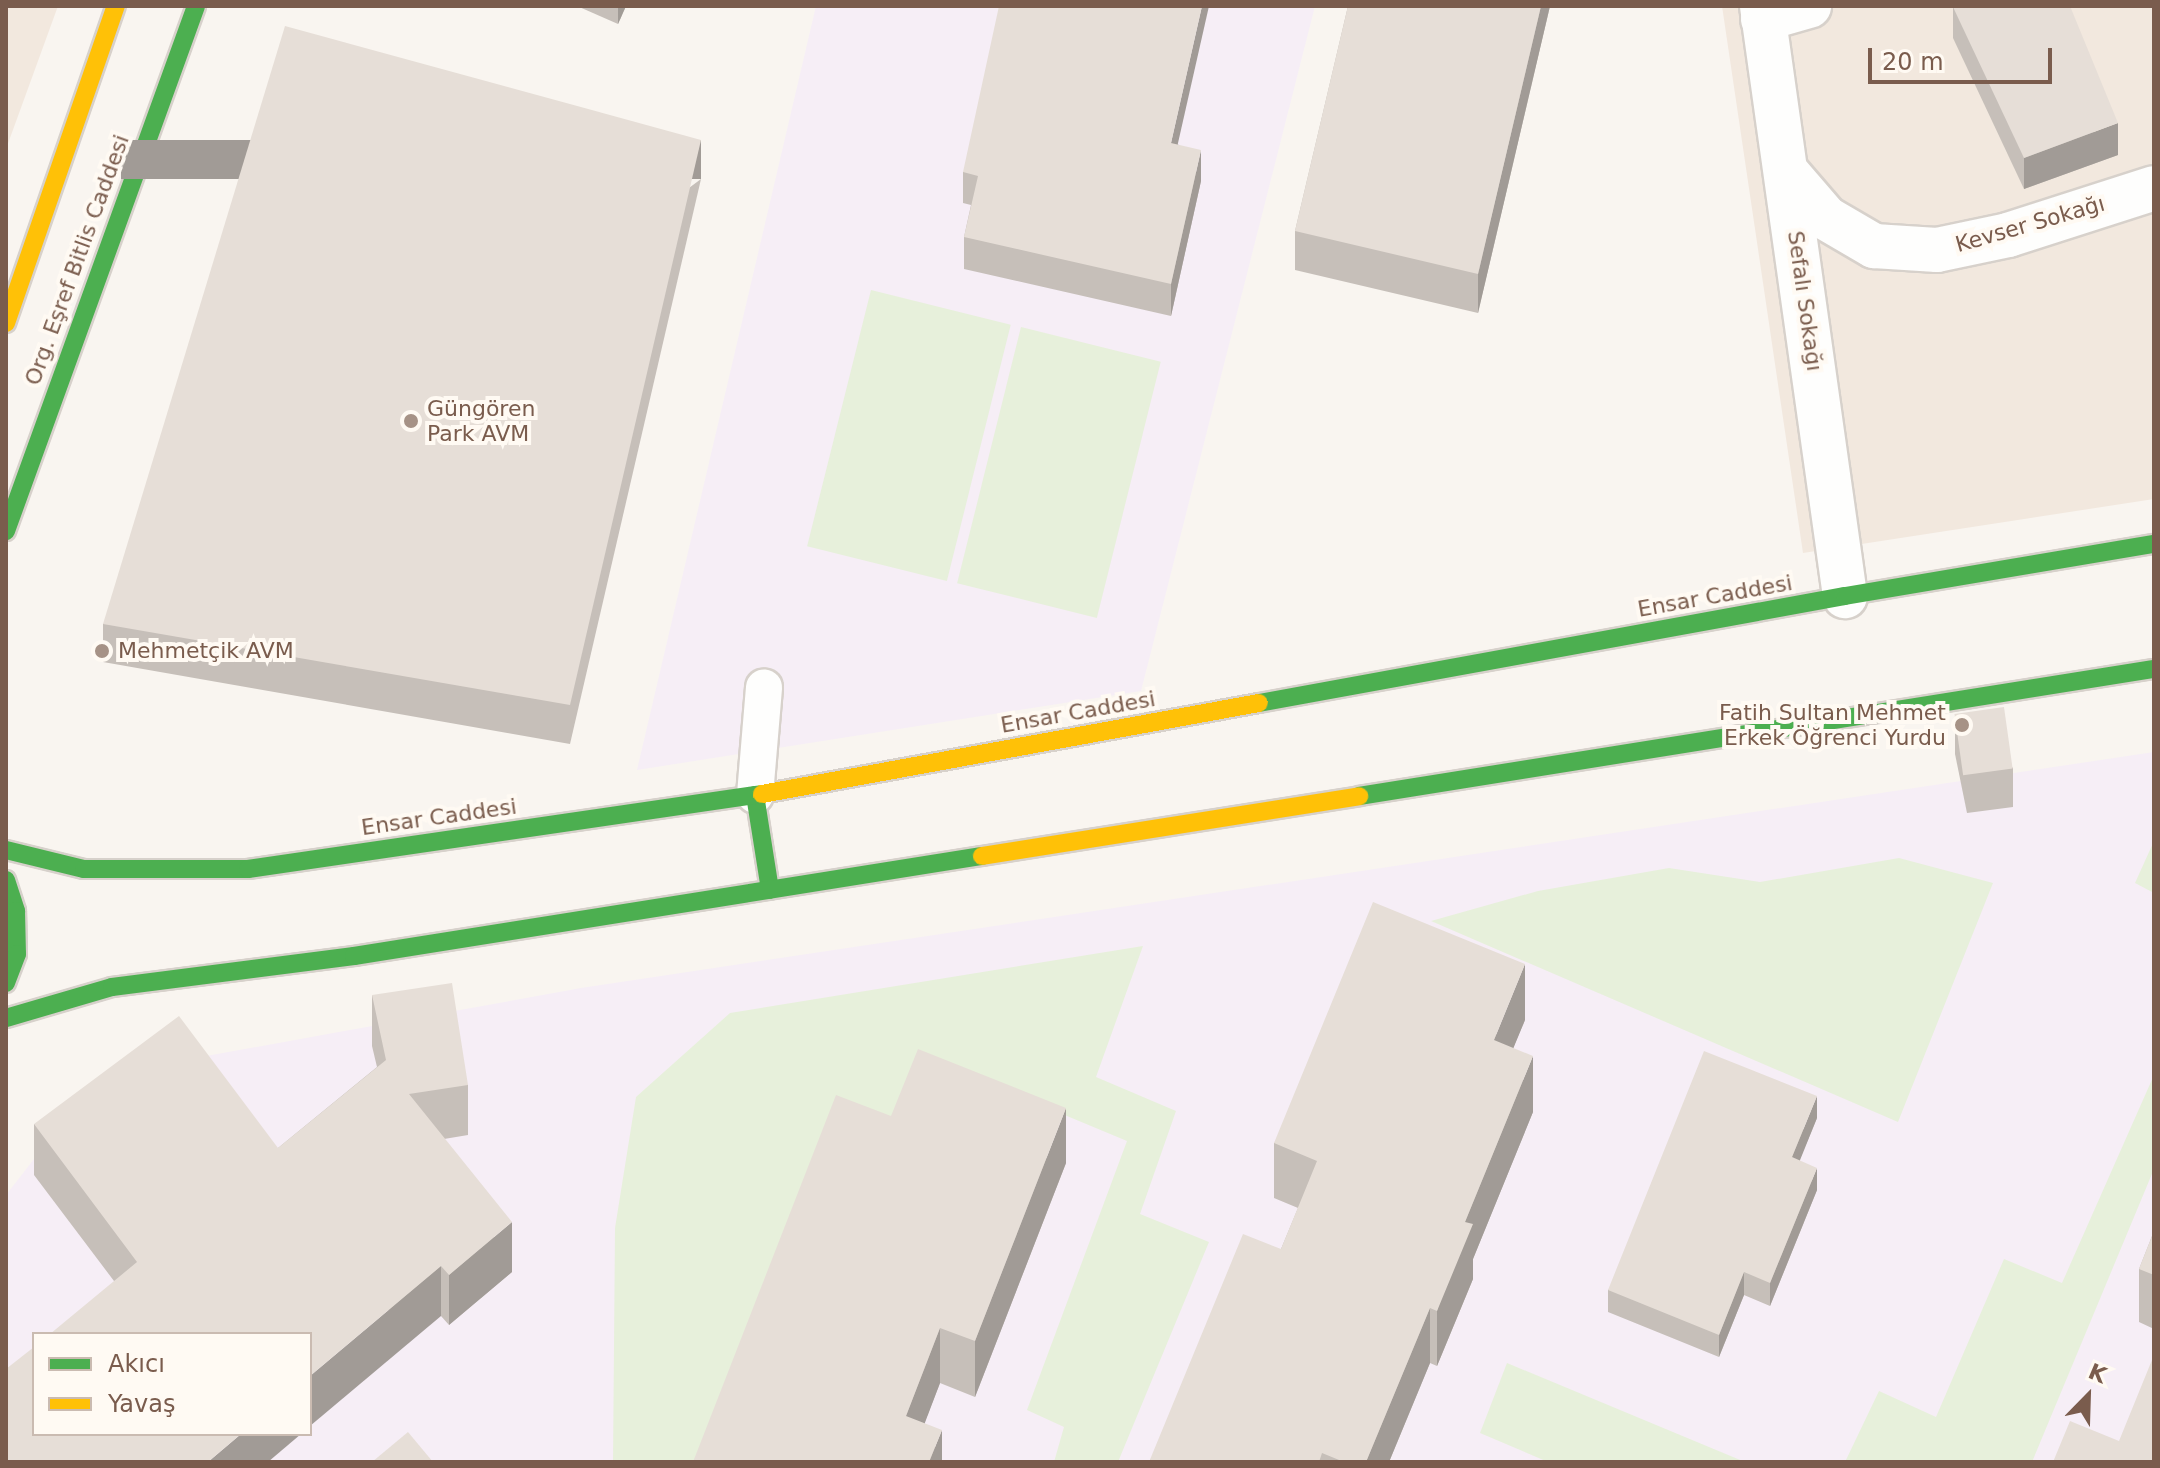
<!DOCTYPE html>
<html>
<head>
<meta charset="utf-8">
<style>
  body { margin:0 }
  #map { position:relative; width:2160px; height:1468px; overflow:hidden; background:#f9f5f0; font-family:"DejaVu Sans",sans-serif }
  div>[style] { position:absolute }
  .residential>* { inset:0; background:#f2e8de }
  .education>* { inset:0; background:#f6eef6 }
  .green>* { inset:0; background:#e7f0db; transform-origin:0 0 }
  .roads { filter:drop-shadow(2px 0 #d7d1cb) drop-shadow(-2px 0 #d7d1cb) drop-shadow(0 2px #d7d1cb) drop-shadow(0 -2px #d7d1cb) }
  .lane>* { height:36px; margin:-18px; padding:0 18px; transform-origin:18px; border-radius:18px; background:#fefefd }
  .street>* { height:44px; margin:-22px; padding:0 22px; transform-origin:22px; border-radius:22px; background:#fefefd }
  .fast>* { height:18px; margin:-9px; padding:0 9px; transform-origin:9px; border-radius:9px; background:#4caf50 }
  .slow>* { height:18px; margin:-9px; padding:0 9px; transform-origin:9px; border-radius:9px; background:#ffc107 }
  .wall>* { inset:0; background:#c6bfb9 }
  .shaded-wall>* { inset:0; background:#a19b96; transform-origin:0 0 }
  .building>* { inset:0; background:#e6ded7; transform-origin:0 0 }
  .dots>* { width:22px; height:22px; translate:-50% -50%; box-sizing:border-box; border:4px solid #fffaf3; border-radius:50% }
  span { translate:-50% -50%; white-space:nowrap; text-align:center; line-height:1.15; -webkit-text-stroke:8px #fffaf3; paint-order:stroke }
  .street-label { font-size:22px; color:#7a5c4d }
  .poi-label { font-size:22px; color:#7a5c4d }
  .left { translate:0 -50%; text-align:left }
  .right { translate:-100% -50%; text-align:right }
  .frame { position:absolute; inset:0; border:8px solid #7a5c4d; pointer-events:none }
  .legend { position:absolute; left:32px; top:1332px; width:280px; height:104px; box-sizing:border-box; background:#fffaf3; border:2px solid #cabbb1; margin:0; padding:10px 14px; list-style:none; font-size:24px; color:#7a5c4d }
  .legend li { display:flex; align-items:center; gap:16px; height:40px }
  .legend b { width:40px; border:2px solid #cabbb1 }
  .north { position:absolute; left:2048px; top:1356px; width:80px; height:80px; -webkit-text-stroke:6px #fffaf3; paint-order:stroke; rotate:23deg; font-size:22px; font-weight:700; line-height:32px; text-align:center; color:#7a5c4d }
  .north::after { content:''; display:block; margin:auto; width:28px; height:36px; background:#7a5c4d; clip-path:polygon(50% 0,100% 100%,50% 72%,0 100%) }
  .scale { position:absolute; left:1868px; top:48px; width:184px; height:36px; box-sizing:border-box; border:4px solid #7a5c4d; border-top:0; padding-left:10px; font-size:24px; line-height:28px; white-space:nowrap; color:#7a5c4d; -webkit-text-stroke:6px #fffaf3; paint-order:stroke }
</style>
</head>
<body>
<div id="map">
  <div class="residential">
    <div style="clip-path:polygon(6px 6px,58px 6px,6px 149px)"></div>
    <div style="clip-path:polygon(1722px 6px,2154px 6px,2154px 499px,1803px 553px)"></div>
  </div>
  <div class="education">
    <div style="clip-path:polygon(816px 6px,1315px 6px,1141px 691px,637px 770px)"></div>
    <div style="clip-path:polygon(evenodd,2154px 752px,2154px 1462px,6px 1462px,6px 1195px,69px 1114px,179px 1061px,581px 988px,2154px 752px,34px 1334px,310px 1334px,310px 1434px,34px 1434px,34px 1334px)"></div>
  </div>
  <div class="green">
    <div style="left:871px;top:290px;width:144px;height:264px;rotate:14deg"></div>
    <div style="left:1021px;top:327px;width:144px;height:264px;rotate:14deg"></div>
    <div style="clip-path:polygon(2154px 841px,2154px 893px,2135px 883px)"></div>
    <div style="clip-path:polygon(1899px 858px,1993px 883px,1898px 1122px,1431px 921px,1538px 891px,1669px 868px,1760px 882px)"></div>
    <div style="clip-path:polygon(1143px 946px,1096px 1077px,1176px 1111px,1140px 1214px,1209px 1242px,1118px 1462px,1054px 1462px,1064px 1427px,1027px 1410px,1127px 1141px,930px 1059px,703px 1462px,613px 1462px,615px 1228px,636px 1097px,730px 1013px)"></div>
    <div style="clip-path:polygon(2154px 1075px,2154px 1169px,2032px 1462px,1845px 1462px,1879px 1391px,1936px 1417px,2004px 1259px,2062px 1283px)"></div>
    <div style="clip-path:polygon(1507px 1363px,1745px 1462px,1548px 1462px,1480px 1433px)"></div>
  </div>
  <div class="roads">
    <div class="lane">
      <div style="left:755px;top:795px;width:108px;rotate:-85.2deg"></div>
    </div>
    <div class="street">
      <div style="left:1762px;top:6px;width:596px;rotate:81.99deg"></div>
      <div style="left:1763px;top:19px;width:48px;rotate:-15.8deg"></div>
      <div style="left:1788px;top:174px;width:58px;rotate:49.2deg"></div>
      <div style="left:1826px;top:218px;width:56px;rotate:30.3deg"></div>
      <div style="left:1874px;top:246px;width:63px;rotate:3.6deg"></div>
      <div style="left:1937px;top:250px;width:73px;rotate:-11.9deg"></div>
      <div style="left:2008px;top:235px;width:153px;rotate:-17.8deg"></div>
    </div>
    <div class="fast">
      <div style="left:6px;top:531px;width:558px;rotate:-70.1deg"></div>
      <div style="left:1259px;top:703px;width:596px;rotate:-10.35deg"></div>
      <div style="left:1845px;top:596px;width:313px;rotate:-9.6deg"></div>
      <div style="left:755px;top:795px;width:96px;rotate:81deg"></div>
      <div style="left:1359px;top:796px;width:805px;rotate:-9.08deg"></div>
      <div style="left:6px;top:850px;width:80px;rotate:13.7deg"></div>
      <div style="left:84px;top:869px;width:164px"></div>
      <div style="left:248px;top:869px;width:519px;rotate:-8.3deg"></div>
      <div style="left:6px;top:880px;width:33px;rotate:72deg"></div>
      <div style="left:16px;top:911px;width:43px;rotate:88.7deg"></div>
      <div style="left:17px;top:954px;width:31px;rotate:111deg"></div>
      <div style="left:6px;top:1018px;width:110px;rotate:-16.3deg"></div>
      <div style="left:112px;top:987px;width:244px;rotate:-7.3deg"></div>
      <div style="left:354px;top:956px;width:636px;rotate:-9.05deg"></div>
    </div>
    <div class="slow">
      <div style="left:6px;top:323px;width:336px;rotate:-70.9deg"></div>
      <div style="left:762px;top:794px;width:505px;rotate:-10.38deg"></div>
      <div style="left:982px;top:856px;width:382px;rotate:-9deg"></div>
    </div>
  </div>
  <div class="wall">
    <div style="clip-path:polygon(577px 6px,626px 6px,618px 24px)"></div>
    <div style="clip-path:polygon(1348px 6px,1550px 6px,1478px 313px,1295px 270px,1295px 231px)"></div>
    <div style="clip-path:polygon(1953px 7px,2118px 155px,2024px 189px,1953px 38px)"></div>
    <div style="clip-path:polygon(1178px 144px,1201px 181px,1171px 316px,964px 269px,964px 237px,971px 205px,963px 203px,963px 172px)"></div>
    <div style="clip-path:polygon(701px 179px,570px 744px,103px 662px,103px 624px)"></div>
    <div style="clip-path:polygon(1955px 715px,2013px 768px,2013px 807px,1967px 813px,1955px 754px)"></div>
    <div style="clip-path:polygon(372px 995px,468px 1085px,468px 1135px,444px 1139px,512px 1272px,449px 1325px,441px 1316px,114px 1281px,34px 1175px,34px 1124px,278px 1148px,377px 1067px,372px 1046px)"></div>
    <div style="clip-path:polygon(1525px 1020px,1513px 1048px,1533px 1112px,1473px 1259px,1473px 1279px,1437px 1366px,1430px 1363px,1389px 1462px,1149px 1462px,1281px 1249px,1298px 1208px,1274px 1198px,1274px 1143px)"></div>
    <div style="clip-path:polygon(891px 1116px,1066px 1163px,975px 1397px,940px 1383px,924px 1424px,942px 1462px,693px 1462px)"></div>
    <div style="clip-path:polygon(1817px 1118px,1799px 1161px,1817px 1190px,1770px 1306px,1744px 1295px,1719px 1357px,1608px 1312px,1608px 1290px)"></div>
    <div style="clip-path:polygon(2154px 1231px,2154px 1329px,2139px 1322px,2139px 1269px)"></div>
  </div>
  <div class="shaded-wall">
    <div style="clip-path:polygon(618px 6px,626px 6px,618px 24px)"></div>
    <div style="clip-path:polygon(1202px 6px,1209px 6px,1171px 174px,1171px 143px)"></div>
    <div style="clip-path:polygon(1541px 6px,1550px 6px,1478px 313px,1478px 274px)"></div>
    <div style="clip-path:polygon(2118px 123px,2118px 155px,2024px 189px,2024px 158px)"></div>
    <div style="left:701px;top:140px;width:39px;height:580px;rotate:90deg"></div>
    <div style="clip-path:polygon(1201px 150px,1201px 181px,1171px 316px,1171px 284px)"></div>
    <div style="clip-path:polygon(1525px 964px,1525px 1020px,1494px 1095px,1494px 1040px)"></div>
    <div style="clip-path:polygon(1533px 1056px,1533px 1112px,1473px 1259px,1473px 1279px,1437px 1366px,1437px 1311px,1465px 1222px)"></div>
    <div style="clip-path:polygon(1817px 1096px,1817px 1118px,1792px 1180px,1792px 1157px)"></div>
    <div style="clip-path:polygon(1066px 1108px,1066px 1163px,975px 1397px,975px 1341px)"></div>
    <div style="clip-path:polygon(1817px 1168px,1817px 1190px,1770px 1306px,1770px 1283px)"></div>
    <div style="clip-path:polygon(512px 1222px,512px 1272px,449px 1325px,449px 1275px)"></div>
    <div style="clip-path:polygon(441px 1266px,441px 1316px,310px 1426px,310px 1376px)"></div>
    <div style="clip-path:polygon(1744px 1272px,1744px 1295px,1719px 1357px,1719px 1335px)"></div>
    <div style="clip-path:polygon(1430px 1308px,1430px 1363px,1389px 1462px,1366px 1462px)"></div>
    <div style="clip-path:polygon(940px 1328px,940px 1383px,910px 1462px,906px 1416px)"></div>
    <div style="clip-path:polygon(942px 1430px,942px 1462px,929px 1462px)"></div>
    <div style="clip-path:polygon(241px 1434px,301px 1434px,268px 1462px,208px 1462px)"></div>
  </div>
  <div class="building">
    <div style="clip-path:polygon(999px 6px,1202px 6px,1171px 143px,1201px 150px,1171px 284px,964px 237px,978px 176px,963px 172px)"></div>
    <div style="clip-path:polygon(1348px 6px,1541px 6px,1478px 274px,1295px 231px)"></div>
    <div style="clip-path:polygon(1956px 6px,2070px 6px,2118px 123px,2024px 158px,1953px 7px)"></div>
    <div style="clip-path:polygon(285px 26px,701px 140px,570px 705px,103px 624px)"></div>
    <div style="left:2004px;top:707px;width:62px;height:50px;rotate:82deg"></div>
    <div style="clip-path:polygon(1373px 902px,1525px 964px,1494px 1040px,1533px 1056px,1465px 1222px,1473px 1224px,1437px 1311px,1430px 1308px,1366px 1462px,1344px 1462px,1322px 1453px,1319px 1462px,1149px 1462px,1243px 1234px,1281px 1249px,1317px 1161px,1274px 1143px)"></div>
    <div style="clip-path:polygon(452px 983px,468px 1085px,409px 1094px,512px 1222px,449px 1275px,441px 1266px,310px 1376px,310px 1334px,50px 1334px,137px 1262px,34px 1124px,179px 1016px,278px 1148px,386px 1060px,372px 995px)"></div>
    <div style="clip-path:polygon(918px 1049px,1066px 1108px,975px 1341px,940px 1328px,906px 1416px,942px 1430px,929px 1462px,693px 1462px,836px 1095px,891px 1116px)"></div>
    <div style="clip-path:polygon(1704px 1051px,1817px 1096px,1792px 1157px,1817px 1168px,1770px 1283px,1744px 1272px,1719px 1335px,1608px 1290px)"></div>
    <div style="clip-path:polygon(2154px 1231px,2154px 1275px,2139px 1269px)"></div>
    <div style="clip-path:polygon(34px 1347px,34px 1434px,241px 1434px,208px 1462px,6px 1462px,6px 1369px)"></div>
    <div style="clip-path:polygon(2154px 1355px,2154px 1462px,2053px 1462px,2070px 1421px,2119px 1441px)"></div>
    <div style="clip-path:polygon(408px 1432px,433px 1462px,372px 1462px)"></div>
  </div>
  <div class="dots">
    <div style="left:411px;top:421px;background:#a69286"></div>
    <div style="left:102px;top:651px;background:#a69286"></div>
    <div style="left:1962px;top:725px;background:#a69286"></div>
  </div>
  <div class="street-label">
    <span style="left:2030px;top:224px;rotate:-16deg">Kevser Sokağı</span>
    <span style="left:77px;top:260px;rotate:-70deg">Org. Eşref Bitlis Caddesi</span>
    <span style="left:1805px;top:301px;rotate:82deg">Sefalı Sokağı</span>
    <span style="left:1715px;top:596px;rotate:-10deg">Ensar Caddesi</span>
    <span style="left:1078px;top:712px;rotate:-10deg">Ensar Caddesi</span>
    <span style="left:439px;top:817px;rotate:-8deg">Ensar Caddesi</span>
  </div>
  <div class="poi-label">
    <span class="left" style="left:427px;top:421px">Güngören<br>Park AVM</span>
    <span class="left" style="left:118px;top:651px">Mehmetçik AVM</span>
    <span class="right" style="left:1946px;top:725px">Fatih Sultan Mehmet<br>Erkek Öğrenci Yurdu</span>
  </div>
  <div class="frame"></div>
  <ul class="legend">
  <li><b style="height:10px;background:#4caf50"></b>Akıcı</li>
  <li><b style="height:10px;background:#ffc107"></b>Yavaş</li>
  </ul>
  <div class="north">K</div>
  <div class="scale">20 m</div>
</div>
</body>
</html>
